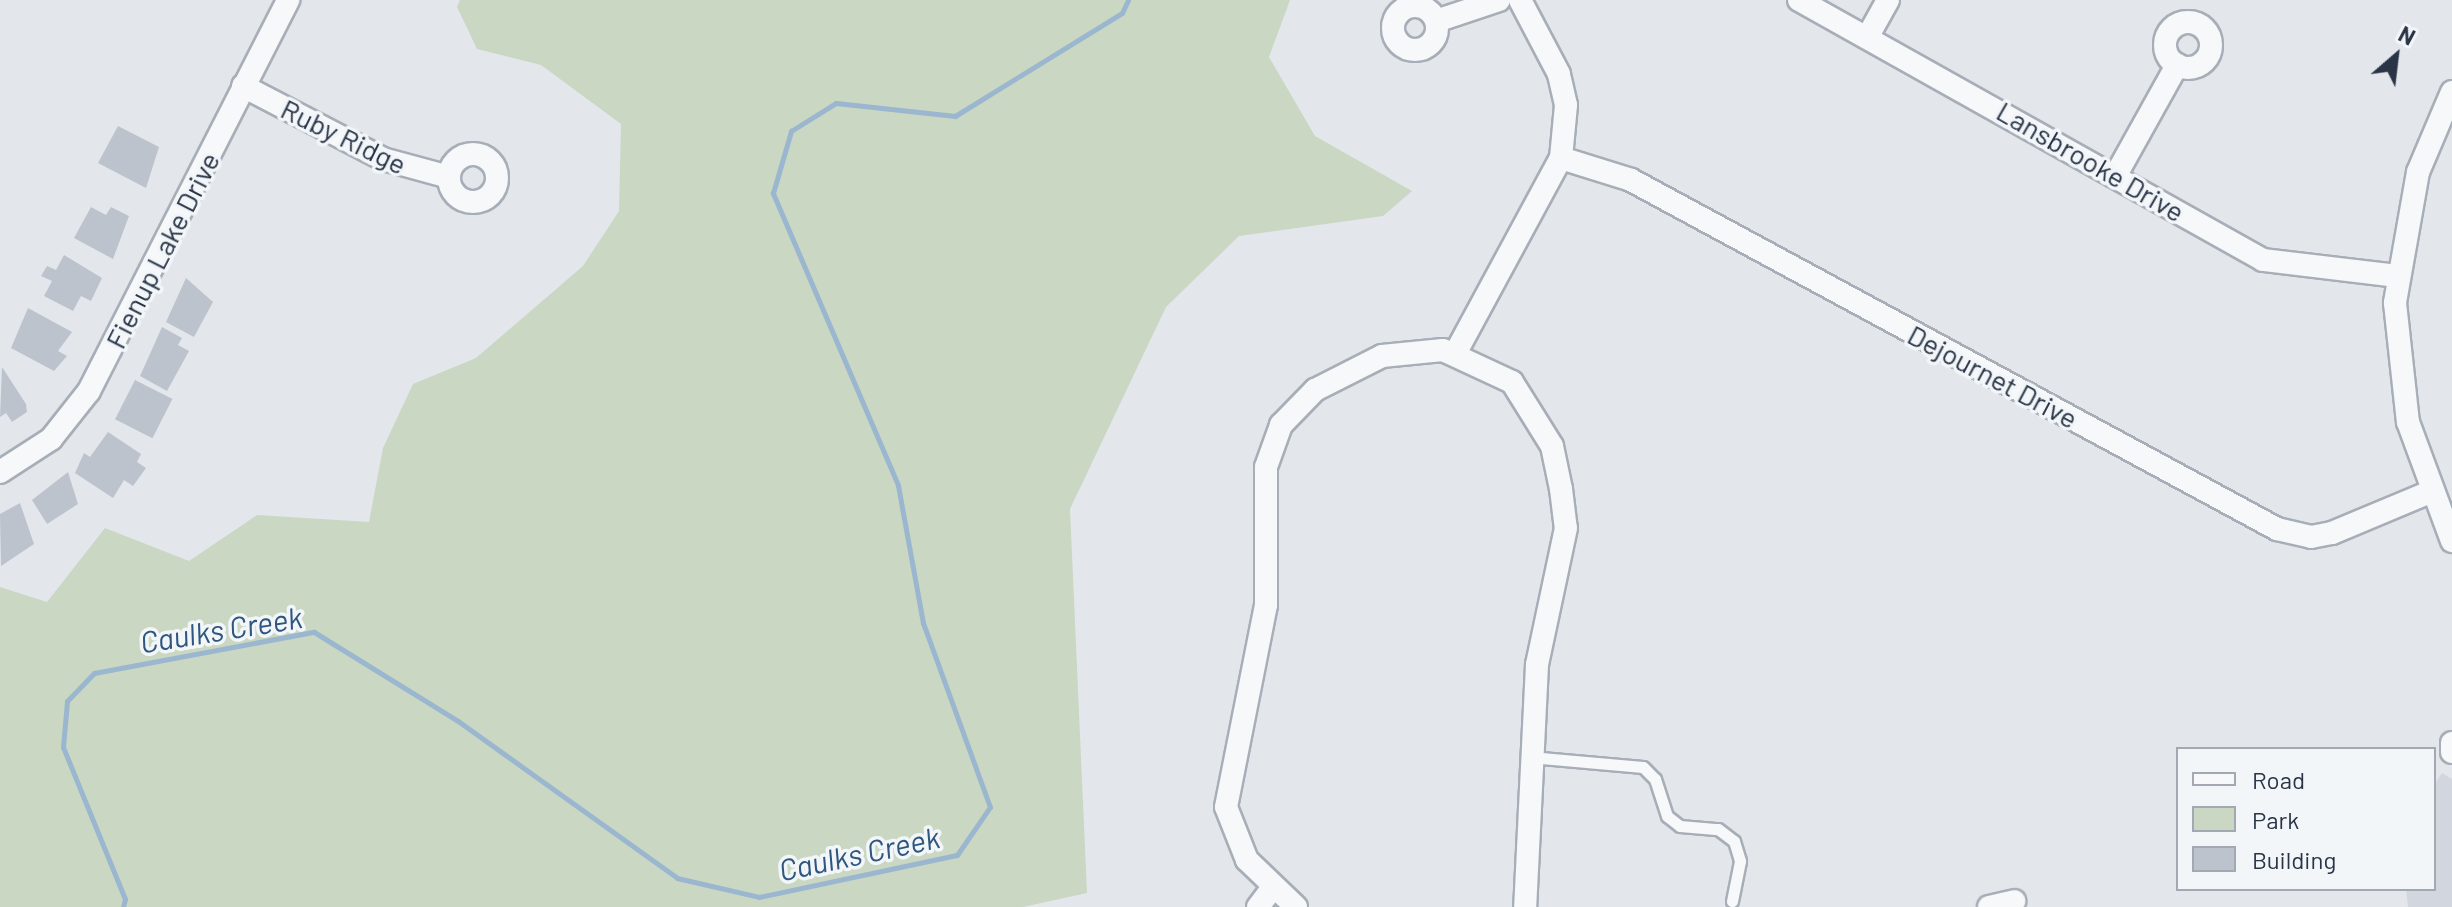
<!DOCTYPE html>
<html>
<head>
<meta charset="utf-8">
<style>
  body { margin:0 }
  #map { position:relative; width:2452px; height:907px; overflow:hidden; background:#e3e7ec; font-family:Barlow,sans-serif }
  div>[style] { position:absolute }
  .built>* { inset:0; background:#d1d6df }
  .green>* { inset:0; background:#c9d7c3 }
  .stream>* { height:5px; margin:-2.5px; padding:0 2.5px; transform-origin:2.5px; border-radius:2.5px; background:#9bb6cf }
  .building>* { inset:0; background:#bcc3cd; transform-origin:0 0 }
  .roads { filter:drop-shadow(2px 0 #a7aeb7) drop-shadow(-2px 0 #a7aeb7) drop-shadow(0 2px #a7aeb7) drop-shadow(0 -2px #a7aeb7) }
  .service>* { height:11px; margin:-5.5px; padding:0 5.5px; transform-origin:5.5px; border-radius:5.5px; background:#f6f8fa }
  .minor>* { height:22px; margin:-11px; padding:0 11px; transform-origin:11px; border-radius:11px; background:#f6f8fa }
  .minor>.ring { margin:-11px; padding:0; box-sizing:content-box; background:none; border:22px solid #f6f8fa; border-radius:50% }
  span { translate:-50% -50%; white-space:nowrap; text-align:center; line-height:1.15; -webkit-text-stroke:7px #f3f6f9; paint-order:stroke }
  .street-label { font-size:28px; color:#293547 }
  .water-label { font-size:30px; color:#2e567f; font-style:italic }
  .legend { position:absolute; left:2176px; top:747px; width:260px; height:144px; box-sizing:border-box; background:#f3f6f9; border:2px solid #a2a9b2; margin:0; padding:10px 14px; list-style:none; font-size:24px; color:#293547 }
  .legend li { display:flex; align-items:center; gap:16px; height:40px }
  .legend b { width:40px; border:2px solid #a2a9b2 }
  .north { position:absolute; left:2356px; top:16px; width:80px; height:80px; -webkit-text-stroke:6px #f3f6f9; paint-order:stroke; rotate:28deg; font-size:22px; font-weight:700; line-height:32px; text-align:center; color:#293547 }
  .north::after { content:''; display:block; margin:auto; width:28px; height:36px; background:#293547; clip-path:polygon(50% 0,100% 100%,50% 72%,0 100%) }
</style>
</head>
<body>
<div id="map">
  <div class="built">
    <div style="clip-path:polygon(2442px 773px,2452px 779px,2452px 907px,2408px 907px,2406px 889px,2434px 889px,2434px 785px)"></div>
  </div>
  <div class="green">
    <div style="clip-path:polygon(460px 0,1290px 0,1269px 57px,1315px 136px,1412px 191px,1383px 216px,1239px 236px,1166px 307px,1070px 509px,1087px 893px,1023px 907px,0 907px,0 587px,47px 602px,105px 528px,189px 561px,257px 515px,369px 522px,383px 448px,413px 384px,476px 358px,583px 266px,619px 211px,621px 124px,541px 65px,477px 49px,457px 7px)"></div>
  </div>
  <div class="stream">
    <div style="left:123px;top:907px;width:8px;rotate:-76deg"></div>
    <div style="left:125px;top:899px;width:164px;rotate:-112.2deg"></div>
    <div style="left:63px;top:747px;width:46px;rotate:-85deg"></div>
    <div style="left:67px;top:701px;width:39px;rotate:-46deg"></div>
    <div style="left:94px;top:673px;width:224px;rotate:-10.6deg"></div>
    <div style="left:314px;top:632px;width:169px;rotate:31.7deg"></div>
    <div style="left:458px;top:721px;width:269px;rotate:35.6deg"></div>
    <div style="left:677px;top:878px;width:84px;rotate:13deg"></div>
    <div style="left:759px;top:897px;width:202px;rotate:-12deg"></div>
    <div style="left:957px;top:855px;width:58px;rotate:-55.5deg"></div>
    <div style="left:990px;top:807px;width:196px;rotate:-110deg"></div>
    <div style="left:923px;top:623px;width:140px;rotate:-100.3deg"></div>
    <div style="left:898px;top:485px;width:318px;rotate:-113.2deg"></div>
    <div style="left:773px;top:193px;width:65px;rotate:-73.8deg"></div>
    <div style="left:791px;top:131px;width:53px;rotate:-31.9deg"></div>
    <div style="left:836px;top:103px;width:120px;rotate:6.2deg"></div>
    <div style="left:955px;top:116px;width:196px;rotate:-31.7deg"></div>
    <div style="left:1122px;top:13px;width:14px;rotate:-65deg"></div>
  </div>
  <div class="building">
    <div style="clip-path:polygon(118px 126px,159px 147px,146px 188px,98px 163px)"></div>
    <div style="clip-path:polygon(91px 207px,106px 215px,111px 207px,129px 216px,113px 259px,74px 238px)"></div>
    <div style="clip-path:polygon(64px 255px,102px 278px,91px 301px,81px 296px,73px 311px,44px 296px,52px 281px,41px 276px,47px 266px,56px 270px)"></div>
    <div style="clip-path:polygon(186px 278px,213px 302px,194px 337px,166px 322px)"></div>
    <div style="clip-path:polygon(28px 308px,72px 332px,58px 351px,67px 356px,54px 371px,11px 348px)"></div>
    <div style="clip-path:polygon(162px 327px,182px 338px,178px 345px,189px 351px,167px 391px,140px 376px)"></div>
    <div style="clip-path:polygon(2px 367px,26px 404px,27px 412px,12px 422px,6px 413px,0 417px)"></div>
    <div style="left:135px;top:380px;width:42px;height:44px;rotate:27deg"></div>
    <div style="clip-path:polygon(108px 432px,141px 454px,137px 462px,146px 468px,133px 486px,124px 480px,113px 498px,75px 473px,84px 453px,90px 457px)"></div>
    <div style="clip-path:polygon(68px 472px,78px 504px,47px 524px,32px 500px)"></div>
    <div style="clip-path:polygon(20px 503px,34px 544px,1px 566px,0 514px)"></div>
  </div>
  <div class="roads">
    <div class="service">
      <div style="left:1530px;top:757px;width:113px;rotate:5.1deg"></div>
      <div style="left:1643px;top:767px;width:17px;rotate:45deg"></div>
      <div style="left:1655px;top:779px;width:39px;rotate:72deg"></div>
      <div style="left:1667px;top:816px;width:16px;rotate:38deg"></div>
      <div style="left:1680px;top:826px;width:38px;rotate:5deg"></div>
      <div style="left:1718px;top:829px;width:20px;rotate:37deg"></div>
      <div style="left:1734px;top:841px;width:21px;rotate:73deg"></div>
      <div style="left:1740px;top:861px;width:41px;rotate:101.3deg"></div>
    </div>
    <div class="minor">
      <div style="left:1799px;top:0;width:532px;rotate:29.26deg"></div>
      <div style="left:2263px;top:260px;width:135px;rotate:6.8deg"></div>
      <div class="ring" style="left:1393px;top:6px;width:22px;height:22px"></div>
      <div style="left:1439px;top:20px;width:63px;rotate:-18.4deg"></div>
      <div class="ring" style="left:2165px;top:22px;width:24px;height:24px"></div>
      <div style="left:1868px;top:36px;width:41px;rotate:-60.9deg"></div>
      <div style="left:243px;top:86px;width:158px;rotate:27.5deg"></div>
      <div style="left:383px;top:159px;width:68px;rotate:15.3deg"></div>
      <div style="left:2452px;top:92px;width:87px;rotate:113deg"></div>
      <div style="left:2418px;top:172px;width:133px;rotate:100deg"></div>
      <div style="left:2395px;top:303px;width:120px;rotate:83.8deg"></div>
      <div style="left:2408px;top:422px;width:127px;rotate:69.7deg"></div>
      <div class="ring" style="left:449px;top:154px;width:26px;height:26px"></div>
      <div style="left:1561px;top:158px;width:73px;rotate:17.4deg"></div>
      <div style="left:1631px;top:180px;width:734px;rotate:28.38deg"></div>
      <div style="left:2277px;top:529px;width:35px;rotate:13deg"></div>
      <div style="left:2311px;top:537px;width:21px;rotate:-11deg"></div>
      <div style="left:2332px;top:533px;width:106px;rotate:-22.7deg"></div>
      <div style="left:2117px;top:173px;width:124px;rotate:-60.9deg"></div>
      <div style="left:1456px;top:352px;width:221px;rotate:-61.6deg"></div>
      <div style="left:1561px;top:158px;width:53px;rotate:-84.6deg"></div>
      <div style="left:1566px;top:105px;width:32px;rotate:-103deg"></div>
      <div style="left:1559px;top:74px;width:84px;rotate:-117.8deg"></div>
      <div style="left:0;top:472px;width:61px;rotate:-32.9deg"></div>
      <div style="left:51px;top:439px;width:61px;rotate:-51.6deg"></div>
      <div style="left:89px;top:391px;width:439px;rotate:-63deg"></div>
      <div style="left:2452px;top:743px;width:9px;rotate:90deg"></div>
      <div style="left:1258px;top:907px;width:25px;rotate:-53deg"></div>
      <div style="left:1296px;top:907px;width:68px;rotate:-136.2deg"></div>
      <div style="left:1247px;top:860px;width:57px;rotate:-111.6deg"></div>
      <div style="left:1226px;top:807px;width:206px;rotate:-78.8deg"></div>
      <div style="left:1266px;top:605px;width:138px;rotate:-90deg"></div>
      <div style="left:1266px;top:467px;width:45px;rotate:-70.3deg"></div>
      <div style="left:1281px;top:425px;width:49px;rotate:-45.8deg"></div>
      <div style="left:1315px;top:390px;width:75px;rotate:-26.9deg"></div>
      <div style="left:1382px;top:356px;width:61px;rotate:-5.6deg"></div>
      <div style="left:1443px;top:350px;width:76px;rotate:24.9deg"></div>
      <div style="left:1512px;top:382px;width:75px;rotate:58deg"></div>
      <div style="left:1552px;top:446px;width:44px;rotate:78.2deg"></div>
      <div style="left:1561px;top:489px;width:39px;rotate:83deg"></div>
      <div style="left:1566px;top:528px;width:140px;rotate:102deg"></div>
      <div style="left:1537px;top:665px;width:242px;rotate:92.8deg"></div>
      <div style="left:1989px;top:907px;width:26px;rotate:-13deg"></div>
    </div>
  </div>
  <div class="street-label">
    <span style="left:344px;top:136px;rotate:26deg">Ruby Ridge</span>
    <span style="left:2091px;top:161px;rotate:30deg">Lansbrooke Drive</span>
    <span style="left:162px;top:250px;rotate:-63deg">Fienup Lake Drive</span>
    <span style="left:1993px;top:376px;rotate:28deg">Dejournet Drive</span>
  </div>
  <div class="water-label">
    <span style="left:221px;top:629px;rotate:-9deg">Caulks Creek</span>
    <span style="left:859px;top:853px;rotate:-12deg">Caulks Creek</span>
  </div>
  <ul class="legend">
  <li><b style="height:10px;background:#f6f8fa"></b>Road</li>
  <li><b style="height:22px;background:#c9d7c3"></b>Park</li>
  <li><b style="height:22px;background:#bcc3cd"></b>Building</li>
  </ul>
  <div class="north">N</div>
</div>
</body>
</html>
